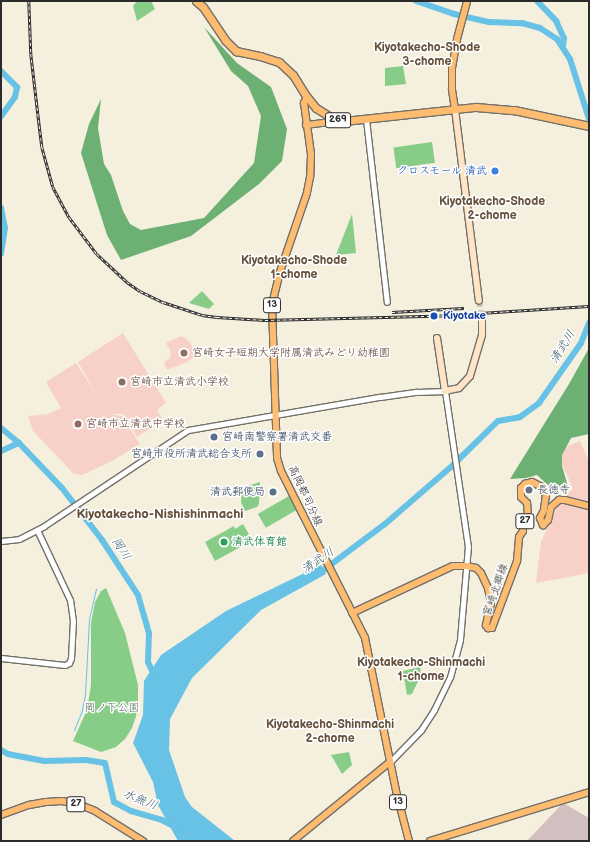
<!DOCTYPE html>
<html>
<head>
<meta charset="utf-8">
<style>
  body { margin:0 }
  #map { position:relative; width:590px; height:842px; overflow:hidden; background:#f5efde; font-family:"Balsamiq Sans","Klee One",sans-serif }
  div>[style] { position:absolute }
  .built>* { inset:0; background:#f7d1c7 }
  .industrial>* { inset:0; background:#d2bfc0 }
  .green>* { inset:0; background:#87cd87; transform-origin:0 0 }
  .forest>* { inset:0; background:#6db074 }
  .water>* { inset:0; background:#67c2e5 }
  .stream>* { height:1px; margin:-0.5px; padding:0 0.5px; transform-origin:0.5px; border-radius:0.5px; background:#67c2e5 }
  .river>* { height:6px; margin:-3px; padding:0 3px; transform-origin:3px; border-radius:3px; background:#67c2e5 }
  .secondary-tunnel>* { height:6px; margin-top:-3px; transform-origin:0; background:repeating-linear-gradient(90deg,#cdc8ba 0 6px,transparent 0 9px) }
  .roads { filter:drop-shadow(1px 0 #72706a) drop-shadow(-1px 0 #72706a) drop-shadow(0 1px #72706a) drop-shadow(0 -1px #72706a) }
  .tertiary>* { height:5px; margin:-2.5px; padding:0 2.5px; transform-origin:2.5px; border-radius:2.5px; background:#fff }
  .secondary>* { height:6px; margin:-3px; padding:0 3px; transform-origin:3px; border-radius:3px; background:#ffe4c6 }
  .primary>* { height:6px; margin:-3px; padding:0 3px; transform-origin:3px; border-radius:3px; background:#febc70 }
  .trunk>* { height:7px; margin:-3.5px; padding:0 3.5px; transform-origin:3.5px; border-radius:3.5px; background:#febc70 }
  .rail>* { height:2.5px; margin-top:-1.25px; transform-origin:0; background:repeating-linear-gradient(90deg,#fff 0 3px,#2b2b2b 0 6px); box-sizing:border-box; border-block:1px solid #2b2b2b }
  .dots>* { width:11px; height:11px; translate:-50% -50%; box-sizing:border-box; border:2px solid #fff; border-radius:50% }
  span { translate:-50% -50%; white-space:nowrap; text-align:center; line-height:1.15; -webkit-text-stroke:3px #fff; paint-order:stroke }
  .shield-label span { padding:1px 3px; background:#fff; border:1px solid; border-radius:3px; -webkit-text-stroke-width:0 }
  .shield-label { font-size:10px; color:#2b2b2b; font-weight:700 }
  .shop-label { font-size:11px; color:#366cbe; font-weight:700 }
  .right { translate:-100% -50%; text-align:right }
  .transit-label { font-size:11px; color:#164399; font-weight:700 }
  .left { translate:0 -50%; text-align:left }
  .education-label { font-size:11px; color:#785e54; font-weight:700 }
  .service-label { font-size:11px; color:#4e5e75; font-weight:700 }
  .worship-label { font-size:11px; color:#5b616d; font-weight:700 }
  .street-label { font-size:11px; color:#2b2b2b }
  .leisure-label { font-size:11px; color:#27864d; font-weight:700 }
  .park-label { font-size:11px; color:#4b644b }
  .neighbourhood-label { font-size:12px; color:#67523c; font-weight:700 }
  .water-label { font-size:12px; color:#40606c; font-style:italic }
  .quarter-label { font-size:13px; color:#67523c; font-weight:700 }
  .frame { position:absolute; inset:0; border:2px solid #2b2b2b; pointer-events:none }
</style>
</head>
<body>
<div id="map">
  <div class="built">
    <div style="clip-path:polygon(123px 333px,166px 403px,157px 410px,163px 420px,137px 437px,124px 414px,108px 414px,122px 416px,140px 444px,112px 461px,82px 475px,74px 474px,33px 431px,28px 416px,48px 414px,61px 408px,46px 382px,76px 363px,97px 395px,78px 362px)"></div>
    <div style="clip-path:polygon(181px 336px,187px 339px,198px 354px,187px 362px,167px 370px,164px 362px,170px 358px,171px 352px,166px 343px)"></div>
    <div style="clip-path:polygon(580px 441px,589px 462px,589px 573px,536px 583px,541px 542px,559px 503px,573px 488px,556px 451px)"></div>
  </div>
  <div class="industrial">
    <div style="clip-path:polygon(565px 804px,589px 818px,589px 841px,527px 841px,561px 805px)"></div>
  </div>
  <div class="green">
    <div style="clip-path:polygon(137px 1px,151px 1px,155px 9px,137px 21px,133px 6px)"></div>
    <div style="clip-path:polygon(403px 66px,406px 84px,385px 86px,385px 68px)"></div>
    <div style="left:432px;top:142px;width:21px;height:39px;rotate:82deg"></div>
    <div style="clip-path:polygon(352px 214px,356px 253px,336px 255px)"></div>
    <div style="clip-path:polygon(202px 291px,214px 304px,209px 309px,189px 303px)"></div>
    <div style="clip-path:polygon(260px 482px,259px 504px,257px 507px,245px 511px,241px 502px,242px 490px,248px 486px)"></div>
    <div style="left:289px;top:496px;width:16px;height:36px;rotate:60deg"></div>
    <div style="clip-path:polygon(243px 524px,251px 538px,243px 543px,244px 545px,215px 561px,205px 542px,234px 526px,235px 529px)"></div>
    <div style="clip-path:polygon(106px 588px,125px 633px,138px 685px,138px 702px,136px 716px,132px 728px,125px 739px,116px 747px,101px 752px,73px 741px,87px 710px,91px 685px,91px 623px,95px 602px,101px 591px)"></div>
    <div style="clip-path:polygon(420px 667px,421px 675px,412px 694px,407px 695px,403px 671px)"></div>
    <div style="clip-path:polygon(349px 752px,352px 765px,342px 774px,331px 755px)"></div>
  </div>
  <div class="forest">
    <div style="clip-path:polygon(204px 27px,237px 63px,271px 87px,287px 129px,282px 161px,259px 184px,191px 236px,121px 260px,107px 235px,81px 153px,89px 124px,101px 99px,98px 128px,104px 164px,111px 175px,123px 211px,130px 224px,141px 230px,204px 218px,254px 163px,261px 116px,248px 86px,231px 71px)"></div>
    <div style="clip-path:polygon(589px 348px,589px 434px,571px 438px,562px 455px,562px 466px,567px 483px,566px 491px,550px 487px,537px 475px,526px 478px,510px 479px,569px 384px)"></div>
  </div>
  <div class="water">
    <div style="clip-path:polygon(321px 565px,326px 574px,261px 610px,192px 678px,170px 719px,169px 750px,185px 797px,192px 807px,235px 841px,178px 841px,158px 805px,153px 782px,133px 743px,143px 715px,144px 681px,161px 655px,226px 611px)"></div>
  </div>
  <div class="stream">
    <div style="left:74px;top:730px;width:22px;rotate:-68deg"></div>
    <div style="left:82px;top:710px;width:16px;rotate:-79deg"></div>
    <div style="left:85px;top:694px;width:75px;rotate:-86.9deg"></div>
    <div style="left:89px;top:619px;width:31px;rotate:-77deg"></div>
  </div>
  <div class="river">
    <div style="left:416px;top:1px;width:40px;rotate:18.9deg"></div>
    <div style="left:454px;top:14px;width:36px;rotate:13deg"></div>
    <div style="left:489px;top:22px;width:33px;rotate:2deg"></div>
    <div style="left:522px;top:23px;width:19px;rotate:16deg"></div>
    <div style="left:540px;top:28px;width:20px;rotate:33deg"></div>
    <div style="left:557px;top:39px;width:24px;rotate:57deg"></div>
    <div style="left:570px;top:59px;width:63px;rotate:72.4deg"></div>
    <div style="left:537px;top:1px;width:28px;rotate:46deg"></div>
    <div style="left:556px;top:21px;width:19px;rotate:65deg"></div>
    <div style="left:564px;top:38px;width:8px;rotate:97deg"></div>
    <div style="left:1px;top:71px;width:23px;rotate:45deg"></div>
    <div style="left:17px;top:87px;width:10px;rotate:101deg"></div>
    <div style="left:15px;top:97px;width:24px;rotate:126deg"></div>
    <div style="left:1px;top:208px;width:20px;rotate:79deg"></div>
    <div style="left:5px;top:228px;width:26px;rotate:99deg"></div>
    <div style="left:1px;top:428px;width:23px;rotate:40deg"></div>
    <div style="left:19px;top:443px;width:62px;rotate:46.3deg"></div>
    <div style="left:62px;top:488px;width:66px;rotate:52.4deg"></div>
    <div style="left:102px;top:540px;width:66px;rotate:56.8deg"></div>
    <div style="left:138px;top:595px;width:40px;rotate:74deg"></div>
    <div style="left:149px;top:633px;width:29px;rotate:92deg"></div>
    <div style="left:148px;top:662px;width:14px;rotate:65deg"></div>
    <div style="left:1px;top:451px;width:20px;rotate:-24deg"></div>
    <div style="left:317px;top:575px;width:85px;rotate:-36.9deg"></div>
    <div style="left:385px;top:524px;width:89px;rotate:-40.9deg"></div>
    <div style="left:452px;top:466px;width:64px;rotate:-44.4deg"></div>
    <div style="left:498px;top:421px;width:22px;rotate:-10deg"></div>
    <div style="left:520px;top:417px;width:24px;rotate:-36deg"></div>
    <div style="left:539px;top:403px;width:73px;rotate:-55deg"></div>
    <div style="left:581px;top:343px;width:22px;rotate:-68deg"></div>
    <div style="left:1px;top:750px;width:8px;rotate:30deg"></div>
    <div style="left:8px;top:754px;width:37px;rotate:11deg"></div>
    <div style="left:44px;top:761px;width:42px;rotate:-1.4deg"></div>
    <div style="left:86px;top:760px;width:19px;rotate:9deg"></div>
    <div style="left:105px;top:763px;width:40px;rotate:77deg"></div>
    <div style="left:114px;top:802px;width:19px;rotate:28deg"></div>
    <div style="left:131px;top:811px;width:32px;rotate:16deg"></div>
    <div style="left:162px;top:820px;width:15px;rotate:28deg"></div>
  </div>
  <div class="secondary-tunnel">
    <div style="left:479px;top:301px;width:17px;rotate:80deg"></div>
  </div>
  <div class="roads">
    <div class="tertiary">
      <div style="left:366px;top:119px;width:184px;rotate:83.5deg"></div>
      <div style="left:1px;top:541px;width:18px;rotate:-6deg"></div>
      <div style="left:19px;top:539px;width:28px;rotate:-27deg"></div>
      <div style="left:44px;top:526px;width:173px;rotate:-33.7deg"></div>
      <div style="left:188px;top:430px;width:195px;rotate:-9.8deg"></div>
      <div style="left:380px;top:397px;width:37px;rotate:-8deg"></div>
      <div style="left:417px;top:392px;width:28px;rotate:-2deg"></div>
      <div style="left:445px;top:391px;width:157px;rotate:81.6deg"></div>
      <div style="left:468px;top:546px;width:94px;rotate:94.9deg"></div>
      <div style="left:460px;top:640px;width:38px;rotate:105deg"></div>
      <div style="left:450px;top:677px;width:37px;rotate:116deg"></div>
      <div style="left:434px;top:710px;width:24px;rotate:123deg"></div>
      <div style="left:421px;top:730px;width:45px;rotate:134.1deg"></div>
      <div style="left:1px;top:658px;width:64px;rotate:6.2deg"></div>
      <div style="left:65px;top:665px;width:4px;rotate:-27deg"></div>
      <div style="left:69px;top:663px;width:5px;rotate:-68deg"></div>
      <div style="left:71px;top:658px;width:37px;rotate:-87deg"></div>
      <div style="left:73px;top:621px;width:21px;rotate:-98deg"></div>
      <div style="left:70px;top:600px;width:77px;rotate:-115.2deg"></div>
    </div>
    <div class="secondary">
      <div style="left:455px;top:109px;width:193px;rotate:82.9deg"></div>
      <div style="left:437px;top:338px;width:54px;rotate:81.4deg"></div>
      <div style="left:445px;top:391px;width:14px;rotate:-12deg"></div>
      <div style="left:459px;top:388px;width:16px;rotate:-47deg"></div>
      <div style="left:470px;top:376px;width:43px;rotate:-73.7deg"></div>
      <div style="left:482px;top:335px;width:17px;rotate:-90deg"></div>
    </div>
    <div class="primary">
      <div style="left:307px;top:97px;width:7px;rotate:117deg"></div>
      <div style="left:304px;top:103px;width:51px;rotate:82.2deg"></div>
      <div style="left:311px;top:154px;width:23px;rotate:92deg"></div>
      <div style="left:310px;top:177px;width:16px;rotate:101deg"></div>
      <div style="left:307px;top:193px;width:83px;rotate:108.9deg"></div>
      <div style="left:280px;top:272px;width:34px;rotate:104deg"></div>
      <div style="left:272px;top:305px;width:153px;rotate:88.1deg"></div>
      <div style="left:277px;top:458px;width:14px;rotate:73deg"></div>
      <div style="left:281px;top:471px;width:49px;rotate:63.4deg"></div>
      <div style="left:303px;top:515px;width:138px;rotate:63.2deg"></div>
      <div style="left:365px;top:638px;width:160px;rotate:78.5deg"></div>
      <div style="left:397px;top:795px;width:48px;rotate:75.4deg"></div>
      <div style="left:455px;top:109px;width:20px;rotate:-99deg"></div>
      <div style="left:452px;top:89px;width:21px;rotate:-90deg"></div>
      <div style="left:452px;top:68px;width:29px;rotate:-80deg"></div>
      <div style="left:457px;top:39px;width:39px;rotate:-75deg"></div>
      <div style="left:306px;top:125px;width:35px;rotate:-7deg"></div>
      <div style="left:352px;top:613px;width:111px;rotate:-25deg"></div>
      <div style="left:453px;top:566px;width:14px"></div>
      <div style="left:467px;top:566px;width:9px;rotate:13deg"></div>
      <div style="left:476px;top:568px;width:7px;rotate:45deg"></div>
      <div style="left:481px;top:573px;width:17px;rotate:65deg"></div>
      <div style="left:488px;top:588px;width:15px;rotate:79deg"></div>
      <div style="left:491px;top:603px;width:23px;rotate:103deg"></div>
      <div style="left:486px;top:625px;width:4px;rotate:56deg"></div>
      <div style="left:488px;top:628px;width:4px"></div>
      <div style="left:492px;top:628px;width:72px;rotate:-69.5deg"></div>
      <div style="left:517px;top:561px;width:24px;rotate:-85deg"></div>
      <div style="left:519px;top:537px;width:7px;rotate:-56deg"></div>
      <div style="left:523px;top:531px;width:7px;rotate:-90deg"></div>
      <div style="left:523px;top:524px;width:9px;rotate:-58deg"></div>
      <div style="left:528px;top:516px;width:13px;rotate:-94deg"></div>
      <div style="left:527px;top:503px;width:8px;rotate:-135deg"></div>
      <div style="left:521px;top:497px;width:9px;rotate:-90deg"></div>
      <div style="left:521px;top:488px;width:6px;rotate:-45deg"></div>
      <div style="left:525px;top:484px;width:7px;rotate:-16deg"></div>
      <div style="left:532px;top:482px;width:11px;rotate:27deg"></div>
      <div style="left:542px;top:487px;width:9px;rotate:63deg"></div>
      <div style="left:546px;top:495px;width:15px;rotate:98deg"></div>
      <div style="left:544px;top:510px;width:9px;rotate:117deg"></div>
      <div style="left:540px;top:518px;width:8px;rotate:67deg"></div>
      <div style="left:543px;top:525px;width:7px;rotate:-45deg"></div>
      <div style="left:548px;top:520px;width:13px;rotate:-77deg"></div>
      <div style="left:551px;top:507px;width:11px;rotate:-41deg"></div>
      <div style="left:559px;top:500px;width:6px"></div>
      <div style="left:565px;top:500px;width:25px;rotate:14deg"></div>
      <div style="left:1px;top:815px;width:30px;rotate:-20deg"></div>
      <div style="left:29px;top:805px;width:17px;rotate:-10deg"></div>
      <div style="left:46px;top:802px;width:16px;rotate:-4deg"></div>
      <div style="left:62px;top:801px;width:16px;rotate:11deg"></div>
      <div style="left:78px;top:804px;width:18px;rotate:22deg"></div>
      <div style="left:95px;top:811px;width:57px;rotate:32deg"></div>
      <div style="left:293px;top:841px;width:125px;rotate:-39.2deg"></div>
      <div style="left:430px;top:841px;width:166px;rotate:-17.1deg"></div>
    </div>
    <div class="trunk">
      <div style="left:196px;top:1px;width:9px;rotate:41deg"></div>
      <div style="left:203px;top:7px;width:40px;rotate:56deg"></div>
      <div style="left:225px;top:40px;width:16px;rotate:45deg"></div>
      <div style="left:236px;top:51px;width:25px;rotate:12deg"></div>
      <div style="left:260px;top:56px;width:20px;rotate:18deg"></div>
      <div style="left:279px;top:62px;width:19px;rotate:43deg"></div>
      <div style="left:293px;top:75px;width:26px;rotate:58deg"></div>
      <div style="left:307px;top:97px;width:14px;rotate:51deg"></div>
      <div style="left:316px;top:108px;width:19px;rotate:32deg"></div>
      <div style="left:332px;top:118px;width:12px;rotate:14deg"></div>
      <div style="left:344px;top:121px;width:133px;rotate:-6.1deg"></div>
      <div style="left:476px;top:107px;width:38px;rotate:5deg"></div>
      <div style="left:514px;top:110px;width:77px;rotate:12deg"></div>
    </div>
  </div>
  <div class="rail">
    <div style="left:29px;top:1px;width:53px;rotate:87.8deg"></div>
    <div style="left:31px;top:54px;width:60px;rotate:83.3deg"></div>
    <div style="left:38px;top:114px;width:33px;rotate:83deg"></div>
    <div style="left:42px;top:147px;width:41px;rotate:74.6deg"></div>
    <div style="left:53px;top:187px;width:34px;rotate:62deg"></div>
    <div style="left:69px;top:217px;width:46px;rotate:52.9deg"></div>
    <div style="left:97px;top:254px;width:41px;rotate:43deg"></div>
    <div style="left:127px;top:282px;width:16px;rotate:35deg"></div>
    <div style="left:140px;top:291px;width:25px;rotate:26deg"></div>
    <div style="left:163px;top:302px;width:41px;rotate:18.4deg"></div>
    <div style="left:202px;top:315px;width:15px;rotate:8deg"></div>
    <div style="left:217px;top:317px;width:48px;rotate:3.6deg"></div>
    <div style="left:265px;top:320px;width:169px;rotate:-1.4deg"></div>
    <div style="left:434px;top:316px;width:155px;rotate:-3.7deg"></div>
    <div style="left:392px;top:312px;width:72px;rotate:-3.2deg"></div>
  </div>
  <div class="dots">
    <div style="left:495px;top:171px;background:#3f7fe0"></div>
    <div style="left:434px;top:316px;background:#1a4fb4"></div>
    <div style="left:184px;top:353px;background:#8d6e63"></div>
    <div style="left:122px;top:382px;background:#8d6e63"></div>
    <div style="left:78px;top:424px;background:#8d6e63"></div>
    <div style="left:214px;top:437px;background:#5c6f8a"></div>
    <div style="left:260px;top:454px;background:#5c6f8a"></div>
    <div style="left:529px;top:490px;background:#6b7280"></div>
    <div style="left:273px;top:492px;background:#5c6f8a"></div>
    <div style="left:224px;top:542px;background:#2e9e5b"></div>
  </div>
  <div class="shield-label">
    <span style="left:338px;top:120px">269</span>
    <span style="left:272px;top:305px">13</span>
    <span style="left:525px;top:521px">27</span>
    <span style="left:398px;top:802px">13</span>
    <span style="left:76px;top:804px">27</span>
  </div>
  <div class="shop-label">
    <span class="right" style="left:487px;top:171px">クロスモール 清武</span>
  </div>
  <div class="transit-label">
    <span class="left" style="left:443px;top:316px">Kiyotake</span>
  </div>
  <div class="education-label">
    <span class="left" style="left:192px;top:353px">宮崎女子短期大学附属清武みどり幼稚園</span>
    <span class="left" style="left:130px;top:382px">宮崎市立清武小学校</span>
    <span class="left" style="left:86px;top:424px">宮崎市立清武中学校</span>
  </div>
  <div class="service-label">
    <span class="left" style="left:222px;top:437px">宮崎南警察署清武交番</span>
    <span class="right" style="left:252px;top:454px">宮崎市役所清武総合支所</span>
    <span class="right" style="left:265px;top:492px">清武郵便局</span>
  </div>
  <div class="worship-label">
    <span class="left" style="left:537px;top:490px">長徳寺</span>
  </div>
  <div class="street-label">
    <span style="left:305px;top:496px;rotate:65deg">高岡都司分線</span>
    <span style="left:496px;top:590px;rotate:-71deg">宮崎北郷線</span>
  </div>
  <div class="leisure-label">
    <span class="left" style="left:232px;top:542px">清武体育館</span>
  </div>
  <div class="park-label">
    <span style="left:112px;top:708px">岡ノ下公園</span>
  </div>
  <div class="neighbourhood-label">
    <span style="left:427px;top:55px">Kiyotakecho-Shode<br>3-chome</span>
    <span style="left:492px;top:209px">Kiyotakecho-Shode<br>2-chome</span>
    <span style="left:294px;top:268px">Kiyotakecho-Shode<br>1-chome</span>
    <span style="left:421px;top:670px">Kiyotakecho-Shinmachi<br>1-chome</span>
    <span style="left:330px;top:732px">Kiyotakecho-Shinmachi<br>2-chome</span>
  </div>
  <div class="water-label">
    <span style="left:563px;top:347px;rotate:-58deg">清武川</span>
    <span style="left:121px;top:549px;rotate:57deg">岡川</span>
    <span style="left:318px;top:561px;rotate:-34deg">清武川</span>
    <span style="left:140px;top:800px;rotate:22deg">水無川</span>
  </div>
  <div class="quarter-label">
    <span style="left:160px;top:514px">Kiyotakecho-Nishishinmachi</span>
  </div>
  <div class="frame"></div>
</div>
</body>
</html>
